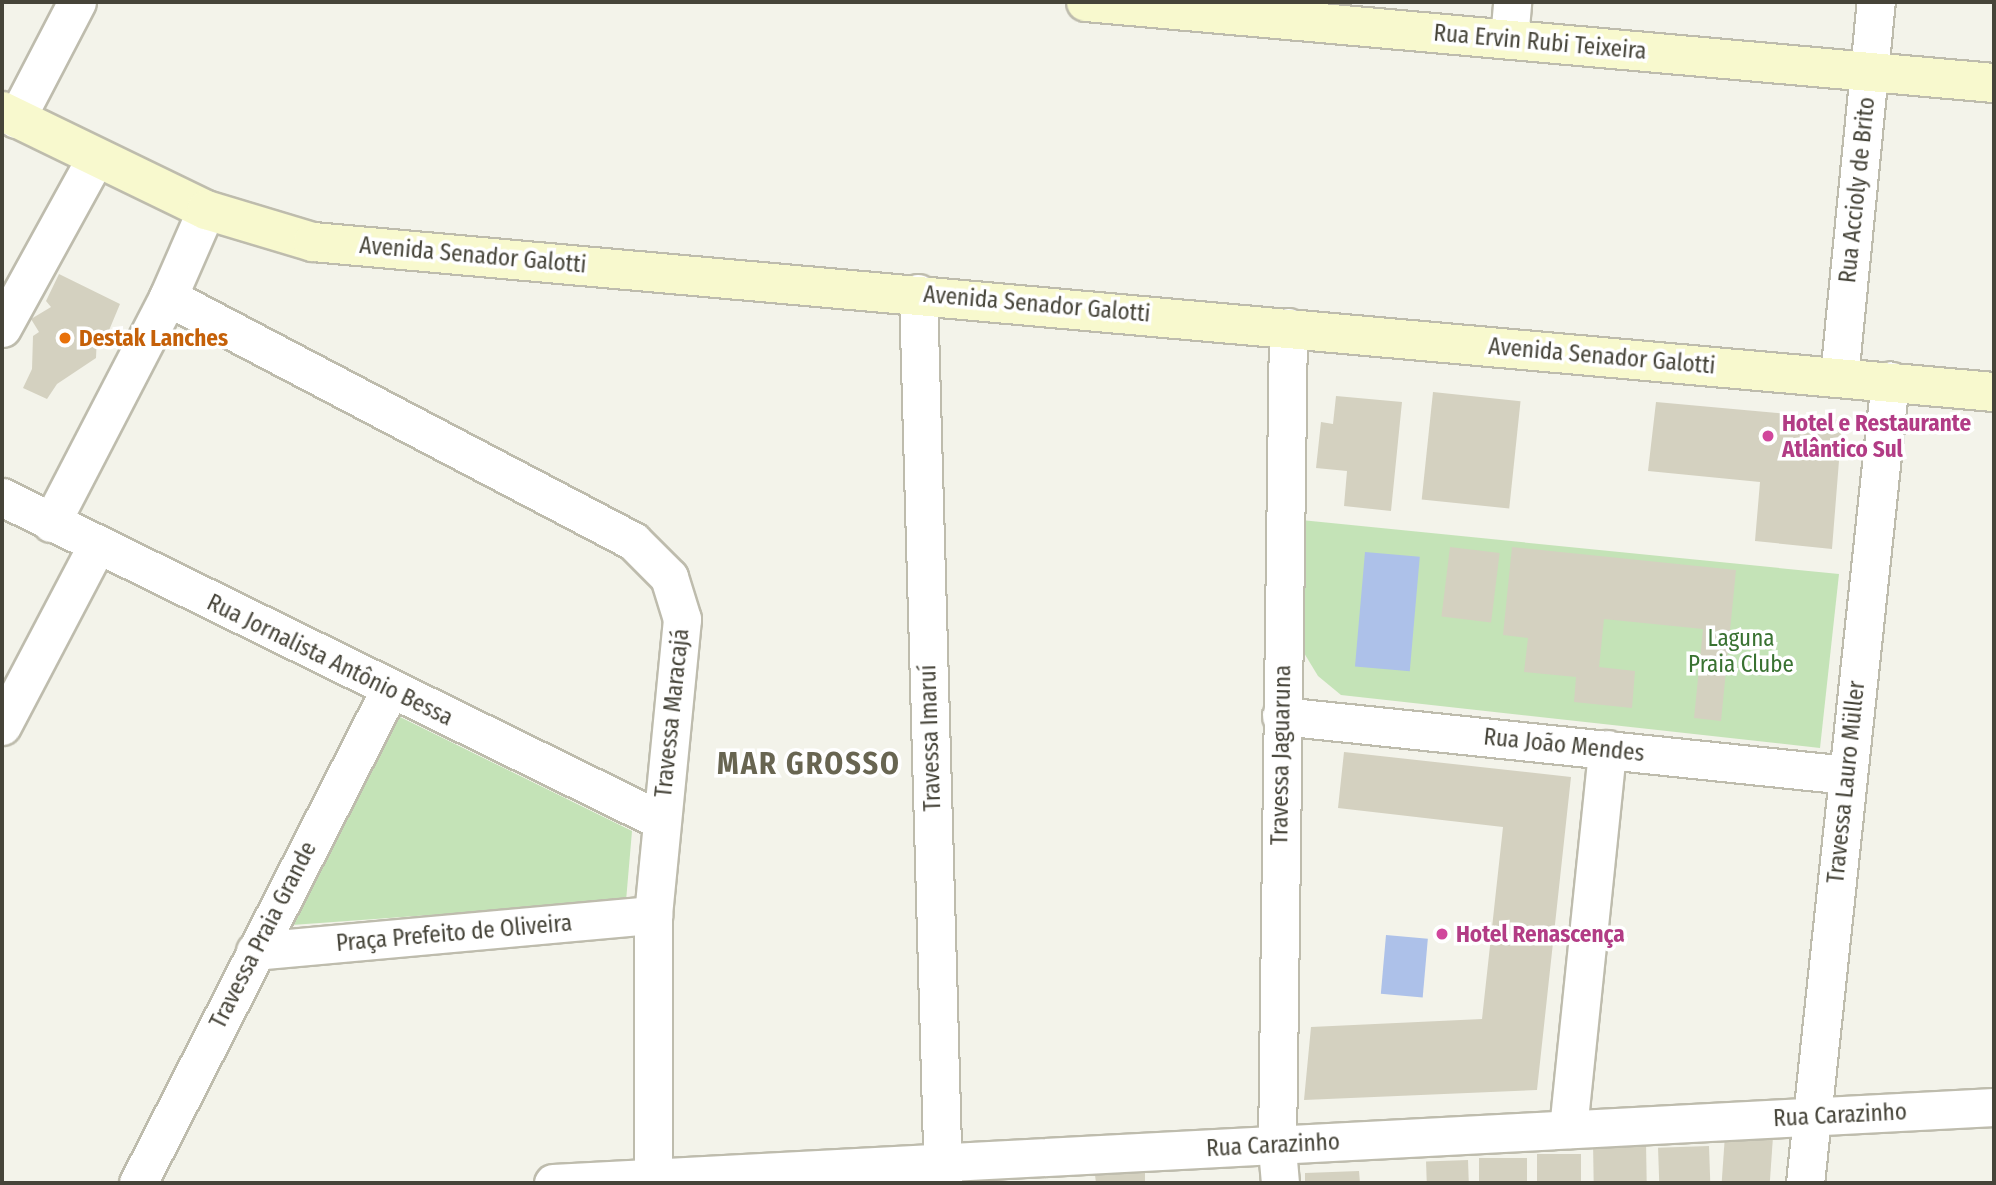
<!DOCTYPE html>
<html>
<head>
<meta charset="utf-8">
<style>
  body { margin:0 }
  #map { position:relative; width:1996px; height:1185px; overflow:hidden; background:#f3f3ea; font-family:"Fira Sans Condensed",sans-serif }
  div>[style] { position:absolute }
  .green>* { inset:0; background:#c4e3b7 }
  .water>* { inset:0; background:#adc1e9; transform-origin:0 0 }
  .building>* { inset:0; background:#d4d1c0; transform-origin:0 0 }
  .roads { filter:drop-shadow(2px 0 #bebcad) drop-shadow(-2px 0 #bebcad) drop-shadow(0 2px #bebcad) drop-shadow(0 -2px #bebcad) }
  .street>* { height:37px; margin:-18.5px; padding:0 18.5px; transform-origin:18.5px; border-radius:18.5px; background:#fff }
  .secondary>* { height:38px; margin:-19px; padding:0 19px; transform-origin:19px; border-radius:19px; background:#f8f9ce }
  .dots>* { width:19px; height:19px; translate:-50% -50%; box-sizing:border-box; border:4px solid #fff; border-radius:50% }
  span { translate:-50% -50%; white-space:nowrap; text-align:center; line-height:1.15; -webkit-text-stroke:7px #fff; paint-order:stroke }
  .street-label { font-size:23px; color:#464439 }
  .food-label { font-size:23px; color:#c56008; font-weight:700 }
  .left { translate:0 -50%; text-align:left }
  .hotel-label { font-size:23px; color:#b23c85; font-weight:700 }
  .park-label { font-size:23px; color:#397231 }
  .district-label { font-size:30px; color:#686551; font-weight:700; letter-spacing:2px }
  .frame { position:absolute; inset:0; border:4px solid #464439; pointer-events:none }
</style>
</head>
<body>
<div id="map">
  <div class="green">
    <div style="clip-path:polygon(1301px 520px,1839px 574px,1820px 748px,1341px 695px,1318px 676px,1301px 648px)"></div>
    <div style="clip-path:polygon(398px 716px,632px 831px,626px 901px,292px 925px)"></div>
  </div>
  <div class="water">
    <div style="left:1365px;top:552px;width:55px;height:115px;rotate:5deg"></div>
    <div style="left:1386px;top:935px;width:42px;height:59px;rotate:5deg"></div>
  </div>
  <div class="building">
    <div style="clip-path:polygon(59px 274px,120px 304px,105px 340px,97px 335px,96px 358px,57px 384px,47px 399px,23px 388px,32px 369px,33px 336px,39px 332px,31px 319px,51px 307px,46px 301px)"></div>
    <div style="left:1433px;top:392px;width:88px;height:108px;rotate:6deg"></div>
    <div style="clip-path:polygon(1336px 396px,1402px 402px,1391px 511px,1344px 506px,1347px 471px,1316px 468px,1321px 422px,1333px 424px)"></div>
    <div style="clip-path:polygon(1656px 402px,1833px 418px,1842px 423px,1832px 549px,1755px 541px,1760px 482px,1648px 471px)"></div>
    <div style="left:1450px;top:547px;width:50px;height:70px;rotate:7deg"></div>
    <div style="clip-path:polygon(1512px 547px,1736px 570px,1721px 721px,1694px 718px,1703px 629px,1604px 619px,1599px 667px,1635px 671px,1632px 708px,1574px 702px,1576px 677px,1524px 672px,1528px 638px,1503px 635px)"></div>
    <div style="clip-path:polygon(1344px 752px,1571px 777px,1537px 1090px,1304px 1100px,1311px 1027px,1482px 1019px,1503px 827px,1338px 808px)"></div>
    <div style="left:1725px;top:1135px;width:48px;height:48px;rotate:4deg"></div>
    <div style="left:1646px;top:1142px;width:41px;height:53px;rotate:89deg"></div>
    <div style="left:1709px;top:1146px;width:37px;height:51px;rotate:88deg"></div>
    <div style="left:1581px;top:1154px;width:29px;height:44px;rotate:90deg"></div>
    <div style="left:1527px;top:1158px;width:25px;height:48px;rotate:90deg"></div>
    <div style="left:1468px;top:1160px;width:23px;height:42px;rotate:88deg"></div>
    <div style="clip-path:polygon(1359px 1171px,1360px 1183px,1305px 1183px,1305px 1173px)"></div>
    <div style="clip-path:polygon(1145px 1173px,1145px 1183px,1096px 1183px,1095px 1175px)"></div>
  </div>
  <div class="roads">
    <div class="street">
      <div style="left:1509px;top:39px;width:37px;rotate:-85deg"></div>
      <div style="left:16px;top:119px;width:132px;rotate:-62.5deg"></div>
      <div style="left:918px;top:293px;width:890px;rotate:88.39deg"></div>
      <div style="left:168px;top:297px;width:525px;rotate:27.69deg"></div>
      <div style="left:633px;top:541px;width:51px;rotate:45deg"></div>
      <div style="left:669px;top:577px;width:44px;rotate:72.8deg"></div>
      <div style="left:682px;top:619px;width:297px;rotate:95.6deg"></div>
      <div style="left:653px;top:915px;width:260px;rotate:90deg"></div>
      <div style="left:2px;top:328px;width:193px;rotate:-61.2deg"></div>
      <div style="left:1839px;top:377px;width:377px;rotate:-84.4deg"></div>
      <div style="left:2px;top:497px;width:733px;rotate:26.15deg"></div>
      <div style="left:51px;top:523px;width:254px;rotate:-62.6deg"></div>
      <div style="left:168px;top:297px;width:95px;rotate:-66.4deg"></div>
      <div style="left:1281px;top:716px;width:569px;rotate:5.95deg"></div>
      <div style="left:2px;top:726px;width:202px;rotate:-62.3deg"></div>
      <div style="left:255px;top:951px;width:400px;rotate:-5.2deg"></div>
      <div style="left:1568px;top:1129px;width:382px;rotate:-84.1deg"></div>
      <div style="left:138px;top:1183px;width:555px;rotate:-62.97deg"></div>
      <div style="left:553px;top:1183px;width:1443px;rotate:-3.02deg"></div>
      <div style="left:1280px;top:1183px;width:38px;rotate:-95deg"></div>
      <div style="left:1277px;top:1145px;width:818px;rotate:-89.23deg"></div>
      <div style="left:1805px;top:1183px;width:807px;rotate:-83.96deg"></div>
    </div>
    <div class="secondary">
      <div style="left:1086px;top:2px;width:912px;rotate:5.1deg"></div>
      <div style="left:2px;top:111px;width:227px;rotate:25.9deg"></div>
      <div style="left:206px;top:210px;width:112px;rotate:16.7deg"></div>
      <div style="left:313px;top:242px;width:1688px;rotate:5.1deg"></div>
    </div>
  </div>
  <div class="dots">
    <div style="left:65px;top:338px;background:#e8710a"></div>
    <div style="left:1768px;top:436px;background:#d1479c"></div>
    <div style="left:1442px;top:934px;background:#d1479c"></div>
  </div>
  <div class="street-label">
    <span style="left:1540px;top:42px;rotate:5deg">Rua Ervin Rubi Teixeira</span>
    <span style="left:1857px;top:190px;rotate:-84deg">Rua Accioly de Brito</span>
    <span style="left:473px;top:255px;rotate:5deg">Avenida Senador Galotti</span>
    <span style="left:1037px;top:304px;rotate:5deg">Avenida Senador Galotti</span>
    <span style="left:1602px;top:356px;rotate:5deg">Avenida Senador Galotti</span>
    <span style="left:330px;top:660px;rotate:26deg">Rua Jornalista Antônio Bessa</span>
    <span style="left:672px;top:713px;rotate:-84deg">Travessa Maracajá</span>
    <span style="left:930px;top:738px;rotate:-92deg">Travessa Imaruí</span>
    <span style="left:1564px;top:745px;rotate:6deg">Rua João Mendes</span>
    <span style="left:1281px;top:755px;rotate:-89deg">Travessa Jaguaruna</span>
    <span style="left:1846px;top:782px;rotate:-84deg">Travessa Lauro Müller</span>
    <span style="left:454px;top:933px;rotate:-5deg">Praça Prefeito de Oliveira</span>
    <span style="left:263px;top:935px;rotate:-63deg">Travessa Praia Grande</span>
    <span style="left:1840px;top:1115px;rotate:-3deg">Rua Carazinho</span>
    <span style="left:1273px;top:1145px;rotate:-3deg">Rua Carazinho</span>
  </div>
  <div class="food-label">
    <span class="left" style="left:79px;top:338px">Destak Lanches</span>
  </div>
  <div class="hotel-label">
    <span class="left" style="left:1782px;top:436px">Hotel e Restaurante<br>Atlântico Sul</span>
    <span class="left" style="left:1456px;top:934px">Hotel Renascença</span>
  </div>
  <div class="park-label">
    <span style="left:1741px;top:651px">Laguna<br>Praia Clube</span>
  </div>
  <div class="district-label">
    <span style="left:809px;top:764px">MAR GROSSO</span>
  </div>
  <div class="frame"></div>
</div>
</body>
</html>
